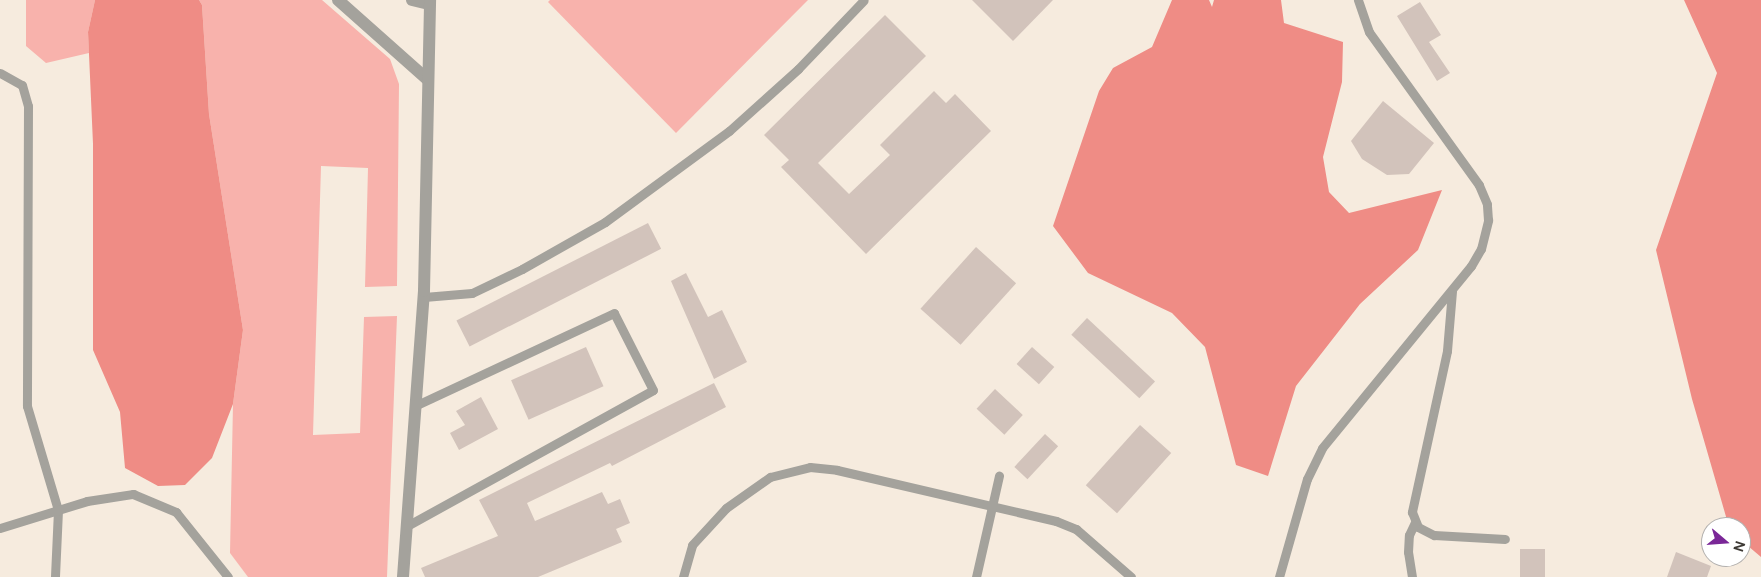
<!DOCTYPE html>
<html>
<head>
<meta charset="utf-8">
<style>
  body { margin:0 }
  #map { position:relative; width:1761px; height:577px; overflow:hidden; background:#f6ebde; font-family:"DM Sans",sans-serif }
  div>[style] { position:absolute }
  .green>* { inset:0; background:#f8b2ac }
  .forest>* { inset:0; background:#ef8c85 }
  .building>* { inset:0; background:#d2c3bb; transform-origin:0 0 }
  .service>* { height:9px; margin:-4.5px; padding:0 4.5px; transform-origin:4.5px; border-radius:4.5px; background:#a4a29c }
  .minor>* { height:12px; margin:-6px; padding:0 6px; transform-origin:6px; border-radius:6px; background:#a4a29c }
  span { translate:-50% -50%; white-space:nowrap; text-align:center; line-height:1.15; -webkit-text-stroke:5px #fff; paint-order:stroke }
  .north { position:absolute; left:1701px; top:517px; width:50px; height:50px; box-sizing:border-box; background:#fff; border:1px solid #b2b0ae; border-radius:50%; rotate:108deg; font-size:14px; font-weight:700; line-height:20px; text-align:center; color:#3e3a35 }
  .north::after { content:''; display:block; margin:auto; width:18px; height:22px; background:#7a2797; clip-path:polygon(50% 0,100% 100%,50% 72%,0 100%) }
</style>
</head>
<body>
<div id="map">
  <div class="green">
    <div style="clip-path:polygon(26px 0,95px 0,88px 32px,89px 53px,46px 63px,26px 46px)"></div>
    <div style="clip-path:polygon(199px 0,322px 0,390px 59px,399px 84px,397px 286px,365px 287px,368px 168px,321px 166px,313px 435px,360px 433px,364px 317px,397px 316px,387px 577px,248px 577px,230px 553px,233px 404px,243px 330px,209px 114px,202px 5px)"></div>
    <div style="clip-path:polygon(550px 0,808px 0,676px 133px,548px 2px)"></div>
  </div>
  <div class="forest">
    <div style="clip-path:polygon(95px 0,199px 0,202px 5px,209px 114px,243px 330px,233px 404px,212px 458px,185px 485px,158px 486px,125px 468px,120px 412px,93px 350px,93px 144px,88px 32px)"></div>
    <div style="clip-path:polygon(1172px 0,1209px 0,1212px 7px,1214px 0,1281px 0,1284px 23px,1343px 42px,1342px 82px,1323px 157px,1329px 192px,1349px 213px,1442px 190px,1418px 250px,1360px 304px,1296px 386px,1268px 476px,1236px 465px,1205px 347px,1172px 313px,1088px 273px,1053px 226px,1099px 91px,1113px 68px,1152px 47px)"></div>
    <div style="clip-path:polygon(1684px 0,1761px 0,1761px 557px,1741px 540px,1741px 527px,1729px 527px,1692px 399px,1656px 250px,1717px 73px)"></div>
  </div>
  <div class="building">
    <div style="clip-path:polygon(972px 0,1053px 0,1013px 41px)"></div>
    <div style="clip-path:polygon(1420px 2px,1441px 35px,1429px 42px,1450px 73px,1437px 81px,1397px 16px)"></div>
    <div style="clip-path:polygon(885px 15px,926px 56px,818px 163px,849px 194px,890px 155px,880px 145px,934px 91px,946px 103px,955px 94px,991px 131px,866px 254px,781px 167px,789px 160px,764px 135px)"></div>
    <div style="clip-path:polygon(1383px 101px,1434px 143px,1409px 174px,1387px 175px,1362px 159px,1351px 141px)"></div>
    <div style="left:648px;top:223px;width:29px;height:215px;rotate:63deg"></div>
    <div style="left:976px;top:247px;width:54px;height:83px;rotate:42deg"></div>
    <div style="clip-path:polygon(686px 273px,708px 317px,722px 310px,747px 362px,714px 379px,671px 281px)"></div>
    <div style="left:1087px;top:318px;width:93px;height:23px;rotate:43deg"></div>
    <div style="left:586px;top:347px;width:43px;height:82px;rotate:66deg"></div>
    <div style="left:1032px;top:347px;width:30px;height:23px;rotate:42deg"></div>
    <div style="clip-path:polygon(714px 383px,726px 407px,612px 466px,610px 463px,527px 503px,535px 521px,602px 492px,608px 504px,620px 499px,630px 523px,616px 529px,622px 542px,538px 577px,425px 577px,421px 568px,498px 536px,479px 500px)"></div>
    <div style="left:995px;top:389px;width:38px;height:27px;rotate:43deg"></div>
    <div style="clip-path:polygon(481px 397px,498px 429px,459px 450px,450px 433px,465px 425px,456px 411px)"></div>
    <div style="left:1140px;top:425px;width:42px;height:81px;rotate:42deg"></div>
    <div style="left:1045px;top:434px;width:18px;height:45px;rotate:43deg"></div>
    <div style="left:1520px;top:549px;width:25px;height:28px"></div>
    <div style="clip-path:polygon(1676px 552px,1711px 566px,1707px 577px,1667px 577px)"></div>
  </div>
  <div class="service">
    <div style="left:0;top:73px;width:25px;rotate:29deg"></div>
    <div style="left:22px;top:85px;width:22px;rotate:74deg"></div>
    <div style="left:28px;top:106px;width:300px;rotate:90.2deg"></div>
    <div style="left:27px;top:406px;width:109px;rotate:73.4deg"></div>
    <div style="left:58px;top:510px;width:67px;rotate:92.6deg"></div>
    <div style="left:1452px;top:291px;width:60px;rotate:94.8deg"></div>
    <div style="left:1447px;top:351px;width:165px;rotate:102.3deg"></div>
    <div style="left:1412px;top:512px;width:16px;rotate:68deg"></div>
    <div style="left:1418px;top:527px;width:18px;rotate:27deg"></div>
    <div style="left:1434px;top:535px;width:71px;rotate:3.2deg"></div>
    <div style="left:424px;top:297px;width:48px;rotate:-4.8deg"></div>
    <div style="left:472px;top:293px;width:55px;rotate:-25.6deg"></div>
    <div style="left:522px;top:269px;width:95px;rotate:-29.5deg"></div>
    <div style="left:605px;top:222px;width:154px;rotate:-36.3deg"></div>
    <div style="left:729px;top:131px;width:93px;rotate:-41.9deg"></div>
    <div style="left:798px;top:69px;width:95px;rotate:-46.3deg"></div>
    <div style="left:405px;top:527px;width:283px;rotate:-28.9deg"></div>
    <div style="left:653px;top:390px;width:86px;rotate:-116.9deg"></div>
    <div style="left:614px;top:313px;width:220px;rotate:155deg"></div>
    <div style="left:0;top:528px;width:91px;rotate:-17.2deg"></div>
    <div style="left:87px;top:501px;width:47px;rotate:-8.7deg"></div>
    <div style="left:133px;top:494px;width:47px;rotate:22.7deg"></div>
    <div style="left:176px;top:512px;width:83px;rotate:51.3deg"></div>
    <div style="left:683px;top:577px;width:33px;rotate:-74deg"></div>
    <div style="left:692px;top:545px;width:50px;rotate:-47.4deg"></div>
    <div style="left:726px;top:508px;width:54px;rotate:-35.2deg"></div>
    <div style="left:770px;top:477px;width:41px;rotate:-14deg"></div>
    <div style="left:810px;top:467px;width:27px;rotate:6deg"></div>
    <div style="left:837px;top:470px;width:225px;rotate:13.1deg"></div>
    <div style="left:1056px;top:521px;width:22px;rotate:22deg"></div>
    <div style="left:1076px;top:529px;width:73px;rotate:41.1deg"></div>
    <div style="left:976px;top:577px;width:104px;rotate:-77.2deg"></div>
    <div style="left:1279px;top:577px;width:102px;rotate:-74.1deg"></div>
    <div style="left:1307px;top:479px;width:34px;rotate:-64deg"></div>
    <div style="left:1322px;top:448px;width:235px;rotate:-50.7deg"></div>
    <div style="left:1471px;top:266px;width:20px;rotate:-60deg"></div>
    <div style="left:1481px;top:249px;width:30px;rotate:-76deg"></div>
    <div style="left:1488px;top:220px;width:16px;rotate:-94deg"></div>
    <div style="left:1487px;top:204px;width:21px;rotate:-113deg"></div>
    <div style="left:1479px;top:185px;width:188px;rotate:-125.7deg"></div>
    <div style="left:1369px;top:32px;width:34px;rotate:-109deg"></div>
    <div style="left:1412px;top:577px;width:25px;rotate:-99deg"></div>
    <div style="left:1408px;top:552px;width:17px;rotate:-87deg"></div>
    <div style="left:1409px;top:535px;width:14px;rotate:-65deg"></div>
  </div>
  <div class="minor">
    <div style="left:338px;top:0;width:120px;rotate:41.6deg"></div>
    <div style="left:412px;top:0;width:18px;rotate:13deg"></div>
    <div style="left:403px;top:577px;width:287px;rotate:-85.8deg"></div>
    <div style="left:424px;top:291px;width:291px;rotate:-88.8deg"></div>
  </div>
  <div class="north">N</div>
</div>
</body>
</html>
